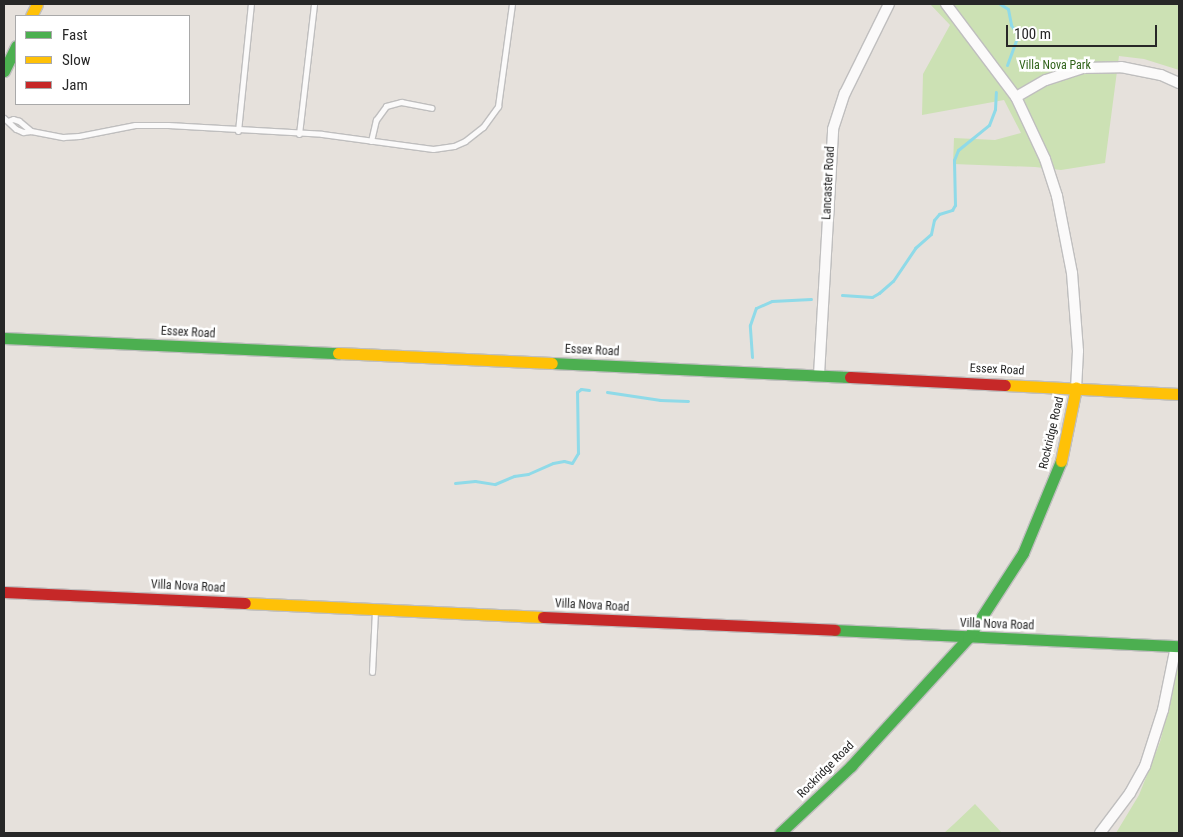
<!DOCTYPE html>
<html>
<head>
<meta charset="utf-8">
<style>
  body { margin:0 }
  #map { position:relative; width:1183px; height:837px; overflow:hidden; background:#e6e1dc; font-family:"Roboto Condensed",sans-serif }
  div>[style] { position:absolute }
  .green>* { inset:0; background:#cce1b4 }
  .stream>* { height:3px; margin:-1.5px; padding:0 1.5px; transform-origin:1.5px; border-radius:1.5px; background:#8fdae8 }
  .roads { filter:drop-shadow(1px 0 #bfbebe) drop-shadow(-1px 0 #bfbebe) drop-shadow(0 1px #bfbebe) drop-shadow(0 -1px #bfbebe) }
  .lane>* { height:5px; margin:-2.5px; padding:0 2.5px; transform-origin:2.5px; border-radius:2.5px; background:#fbfafa }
  .street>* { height:10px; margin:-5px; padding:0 5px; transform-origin:5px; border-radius:5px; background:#fbfafa }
  .fast>* { height:11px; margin:-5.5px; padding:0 5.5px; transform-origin:5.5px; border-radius:5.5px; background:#4caf50 }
  .slow>* { height:11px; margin:-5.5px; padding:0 5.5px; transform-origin:5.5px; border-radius:5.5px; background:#ffc107 }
  .jam>* { height:11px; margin:-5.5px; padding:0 5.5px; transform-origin:5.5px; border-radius:5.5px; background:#c62828 }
  span { translate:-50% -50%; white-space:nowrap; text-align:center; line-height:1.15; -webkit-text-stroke:5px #fff; paint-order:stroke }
  .park-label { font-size:12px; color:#2f6219 }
  .street-label { font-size:12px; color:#272727 }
  .frame { position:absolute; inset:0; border:5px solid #272727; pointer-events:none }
  .legend { position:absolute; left:15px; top:15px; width:175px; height:90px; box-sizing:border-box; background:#fff; border:1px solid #a9a9a9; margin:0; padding:6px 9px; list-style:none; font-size:15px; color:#272727 }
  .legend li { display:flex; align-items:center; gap:10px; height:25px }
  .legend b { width:25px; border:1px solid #a9a9a9 }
  .scale { position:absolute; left:1006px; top:25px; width:151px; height:22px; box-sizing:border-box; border:2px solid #272727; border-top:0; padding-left:6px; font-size:15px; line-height:18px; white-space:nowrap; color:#272727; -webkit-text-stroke:4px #fff; paint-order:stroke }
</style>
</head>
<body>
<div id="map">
  <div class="green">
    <div style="clip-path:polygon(930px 4px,1179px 4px,1179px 70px,1144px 59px,1119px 56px,1105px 163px,1061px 170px,1035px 167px,953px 164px,954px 138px,995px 140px,1021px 133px,1004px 100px,922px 115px,923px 74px,950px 25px)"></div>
    <div style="clip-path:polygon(1177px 659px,1179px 659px,1179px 833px,1116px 833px,1139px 795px,1160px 742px,1174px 687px)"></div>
    <div style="clip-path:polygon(975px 804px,1002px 833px,944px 833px,954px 824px)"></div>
  </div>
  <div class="stream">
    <div style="left:1000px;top:4px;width:9px;rotate:32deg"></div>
    <div style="left:1008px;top:9px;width:16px;rotate:79deg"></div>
    <div style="left:1011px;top:25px;width:12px;rotate:55deg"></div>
    <div style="left:1018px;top:35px;width:32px;rotate:110deg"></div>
    <div style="left:842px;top:295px;width:30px;rotate:4deg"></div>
    <div style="left:872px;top:297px;width:8px;rotate:-30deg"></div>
    <div style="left:879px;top:293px;width:18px;rotate:-41deg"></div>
    <div style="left:893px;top:281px;width:40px;rotate:-56deg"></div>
    <div style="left:915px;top:248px;width:21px;rotate:-41deg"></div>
    <div style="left:931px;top:234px;width:14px;rotate:-78deg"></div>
    <div style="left:934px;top:220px;width:8px;rotate:-50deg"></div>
    <div style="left:939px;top:214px;width:14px;rotate:-17deg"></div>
    <div style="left:952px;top:210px;width:6px;rotate:-59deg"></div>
    <div style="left:955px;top:205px;width:45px;rotate:-91.3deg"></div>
    <div style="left:954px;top:160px;width:11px;rotate:-68deg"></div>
    <div style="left:958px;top:150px;width:40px;rotate:-39deg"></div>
    <div style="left:989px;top:125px;width:17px;rotate:-69deg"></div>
    <div style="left:995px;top:109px;width:17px;rotate:-87deg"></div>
    <div style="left:752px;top:357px;width:32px;rotate:-94deg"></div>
    <div style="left:750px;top:325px;width:18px;rotate:-71deg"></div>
    <div style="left:756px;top:308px;width:17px;rotate:-24deg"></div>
    <div style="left:772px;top:301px;width:39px;rotate:-3deg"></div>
    <div style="left:607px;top:392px;width:54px;rotate:8.6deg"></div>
    <div style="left:660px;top:400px;width:28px;rotate:2deg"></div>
    <div style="left:455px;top:483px;width:20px;rotate:-6deg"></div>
    <div style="left:475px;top:481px;width:20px;rotate:9deg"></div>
    <div style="left:495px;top:484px;width:21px;rotate:-23deg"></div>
    <div style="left:514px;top:476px;width:14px;rotate:-8deg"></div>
    <div style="left:528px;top:474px;width:27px;rotate:-24deg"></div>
    <div style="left:553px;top:463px;width:11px;rotate:-10deg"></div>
    <div style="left:564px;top:461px;width:8px;rotate:14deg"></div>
    <div style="left:572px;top:463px;width:12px;rotate:-59deg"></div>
    <div style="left:578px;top:453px;width:61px;rotate:-90.9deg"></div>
    <div style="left:577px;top:392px;width:5px;rotate:-37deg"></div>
    <div style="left:581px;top:389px;width:8px;rotate:7deg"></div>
  </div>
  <div class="roads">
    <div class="lane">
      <div style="left:4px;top:118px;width:16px;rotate:43deg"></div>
      <div style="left:16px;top:129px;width:8px;rotate:23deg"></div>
      <div style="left:23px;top:132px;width:8px;rotate:-7deg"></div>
      <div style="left:31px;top:131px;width:16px;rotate:-140deg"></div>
      <div style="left:19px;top:121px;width:6px;rotate:-162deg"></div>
      <div style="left:13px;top:119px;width:5px;rotate:158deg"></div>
      <div style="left:31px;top:131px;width:33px;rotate:11deg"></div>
      <div style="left:63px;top:137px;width:16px;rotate:-4deg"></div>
      <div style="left:79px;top:136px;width:57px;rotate:-11.1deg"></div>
      <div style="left:135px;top:125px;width:33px"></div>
      <div style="left:168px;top:125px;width:154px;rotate:3.3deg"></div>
      <div style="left:322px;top:134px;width:112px;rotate:7.7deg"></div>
      <div style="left:433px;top:149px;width:21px;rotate:-8deg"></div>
      <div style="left:454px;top:146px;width:12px;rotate:-24deg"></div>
      <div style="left:465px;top:141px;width:23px;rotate:-38deg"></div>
      <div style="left:483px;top:127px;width:26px;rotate:-54deg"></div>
      <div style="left:498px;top:106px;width:103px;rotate:-82.2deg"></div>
      <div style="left:238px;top:131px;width:128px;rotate:-84.2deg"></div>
      <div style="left:299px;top:134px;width:131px;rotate:-83.4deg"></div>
      <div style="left:371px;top:141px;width:22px;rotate:-77deg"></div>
      <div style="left:376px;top:120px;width:17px;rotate:-54deg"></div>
      <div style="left:386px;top:106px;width:16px;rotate:-15deg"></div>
      <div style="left:401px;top:102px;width:31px;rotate:11deg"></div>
      <div style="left:372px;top:672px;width:62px;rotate:-87.2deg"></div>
    </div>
    <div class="street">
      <div style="left:946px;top:4px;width:116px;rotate:53deg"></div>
      <div style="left:1016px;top:97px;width:68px;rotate:64.9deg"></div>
      <div style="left:1045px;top:159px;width:39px;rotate:72deg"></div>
      <div style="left:1057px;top:196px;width:78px;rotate:79deg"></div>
      <div style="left:1072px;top:273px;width:78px;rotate:85.6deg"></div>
      <div style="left:1078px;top:351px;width:37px;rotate:93deg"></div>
      <div style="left:1016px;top:97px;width:34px;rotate:-30deg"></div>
      <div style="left:1046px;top:80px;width:38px;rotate:-18deg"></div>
      <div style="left:1082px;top:68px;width:39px;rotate:-1deg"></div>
      <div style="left:1121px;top:67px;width:41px;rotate:11.3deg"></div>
      <div style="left:1161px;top:75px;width:20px;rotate:24deg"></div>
      <div style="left:819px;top:375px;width:246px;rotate:-86.7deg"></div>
      <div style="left:833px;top:129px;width:38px;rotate:-72deg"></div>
      <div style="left:845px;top:93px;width:99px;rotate:-63.7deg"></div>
      <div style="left:1100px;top:833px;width:50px;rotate:-53.1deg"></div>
      <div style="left:1130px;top:793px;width:31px;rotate:-61deg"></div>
      <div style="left:1145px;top:766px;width:59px;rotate:-72.2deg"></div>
      <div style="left:1163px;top:710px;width:65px;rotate:-78.5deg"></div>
    </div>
    <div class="fast">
      <div style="left:4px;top:71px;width:28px;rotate:-64deg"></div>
      <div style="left:4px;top:338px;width:334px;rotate:2.6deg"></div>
      <div style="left:552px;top:363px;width:298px;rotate:2.7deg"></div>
      <div style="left:835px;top:630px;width:344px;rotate:2.7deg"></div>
      <div style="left:780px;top:833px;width:98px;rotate:-43.3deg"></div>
      <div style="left:851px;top:766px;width:173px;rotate:-47.6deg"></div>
      <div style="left:968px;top:638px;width:101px;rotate:-57.1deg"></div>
      <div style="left:1023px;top:553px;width:100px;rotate:-67.6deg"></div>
    </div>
    <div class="slow">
      <div style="left:31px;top:16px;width:13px;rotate:-63deg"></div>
      <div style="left:338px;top:353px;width:214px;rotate:2.7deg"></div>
      <div style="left:1005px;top:385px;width:174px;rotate:3deg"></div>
      <div style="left:1061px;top:461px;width:75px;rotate:-78.4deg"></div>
      <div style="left:245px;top:603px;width:298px;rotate:2.7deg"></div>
    </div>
    <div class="jam">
      <div style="left:850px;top:377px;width:155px;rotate:3deg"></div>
      <div style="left:4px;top:592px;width:241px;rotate:2.6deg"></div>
      <div style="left:543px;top:617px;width:292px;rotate:2.5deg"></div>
    </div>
  </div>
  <div class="park-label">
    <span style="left:1055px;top:66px">Villa Nova Park</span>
  </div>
  <div class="street-label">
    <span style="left:829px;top:183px;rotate:-87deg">Lancaster Road</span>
    <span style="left:188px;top:333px;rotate:3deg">Essex Road</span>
    <span style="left:592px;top:351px;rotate:3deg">Essex Road</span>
    <span style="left:997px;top:370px;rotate:3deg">Essex Road</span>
    <span style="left:1052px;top:433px;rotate:-77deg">Rockridge Road</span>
    <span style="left:188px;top:587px;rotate:3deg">Villa Nova Road</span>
    <span style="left:592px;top:606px;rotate:3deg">Villa Nova Road</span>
    <span style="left:997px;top:625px;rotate:2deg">Villa Nova Road</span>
    <span style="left:826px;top:770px;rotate:-45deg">Rockridge Road</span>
  </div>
  <div class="frame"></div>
  <ul class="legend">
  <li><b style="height:6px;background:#4caf50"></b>Fast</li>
  <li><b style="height:6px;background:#ffc107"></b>Slow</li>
  <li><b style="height:6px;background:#c62828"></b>Jam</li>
  </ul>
  <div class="scale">100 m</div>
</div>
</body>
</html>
